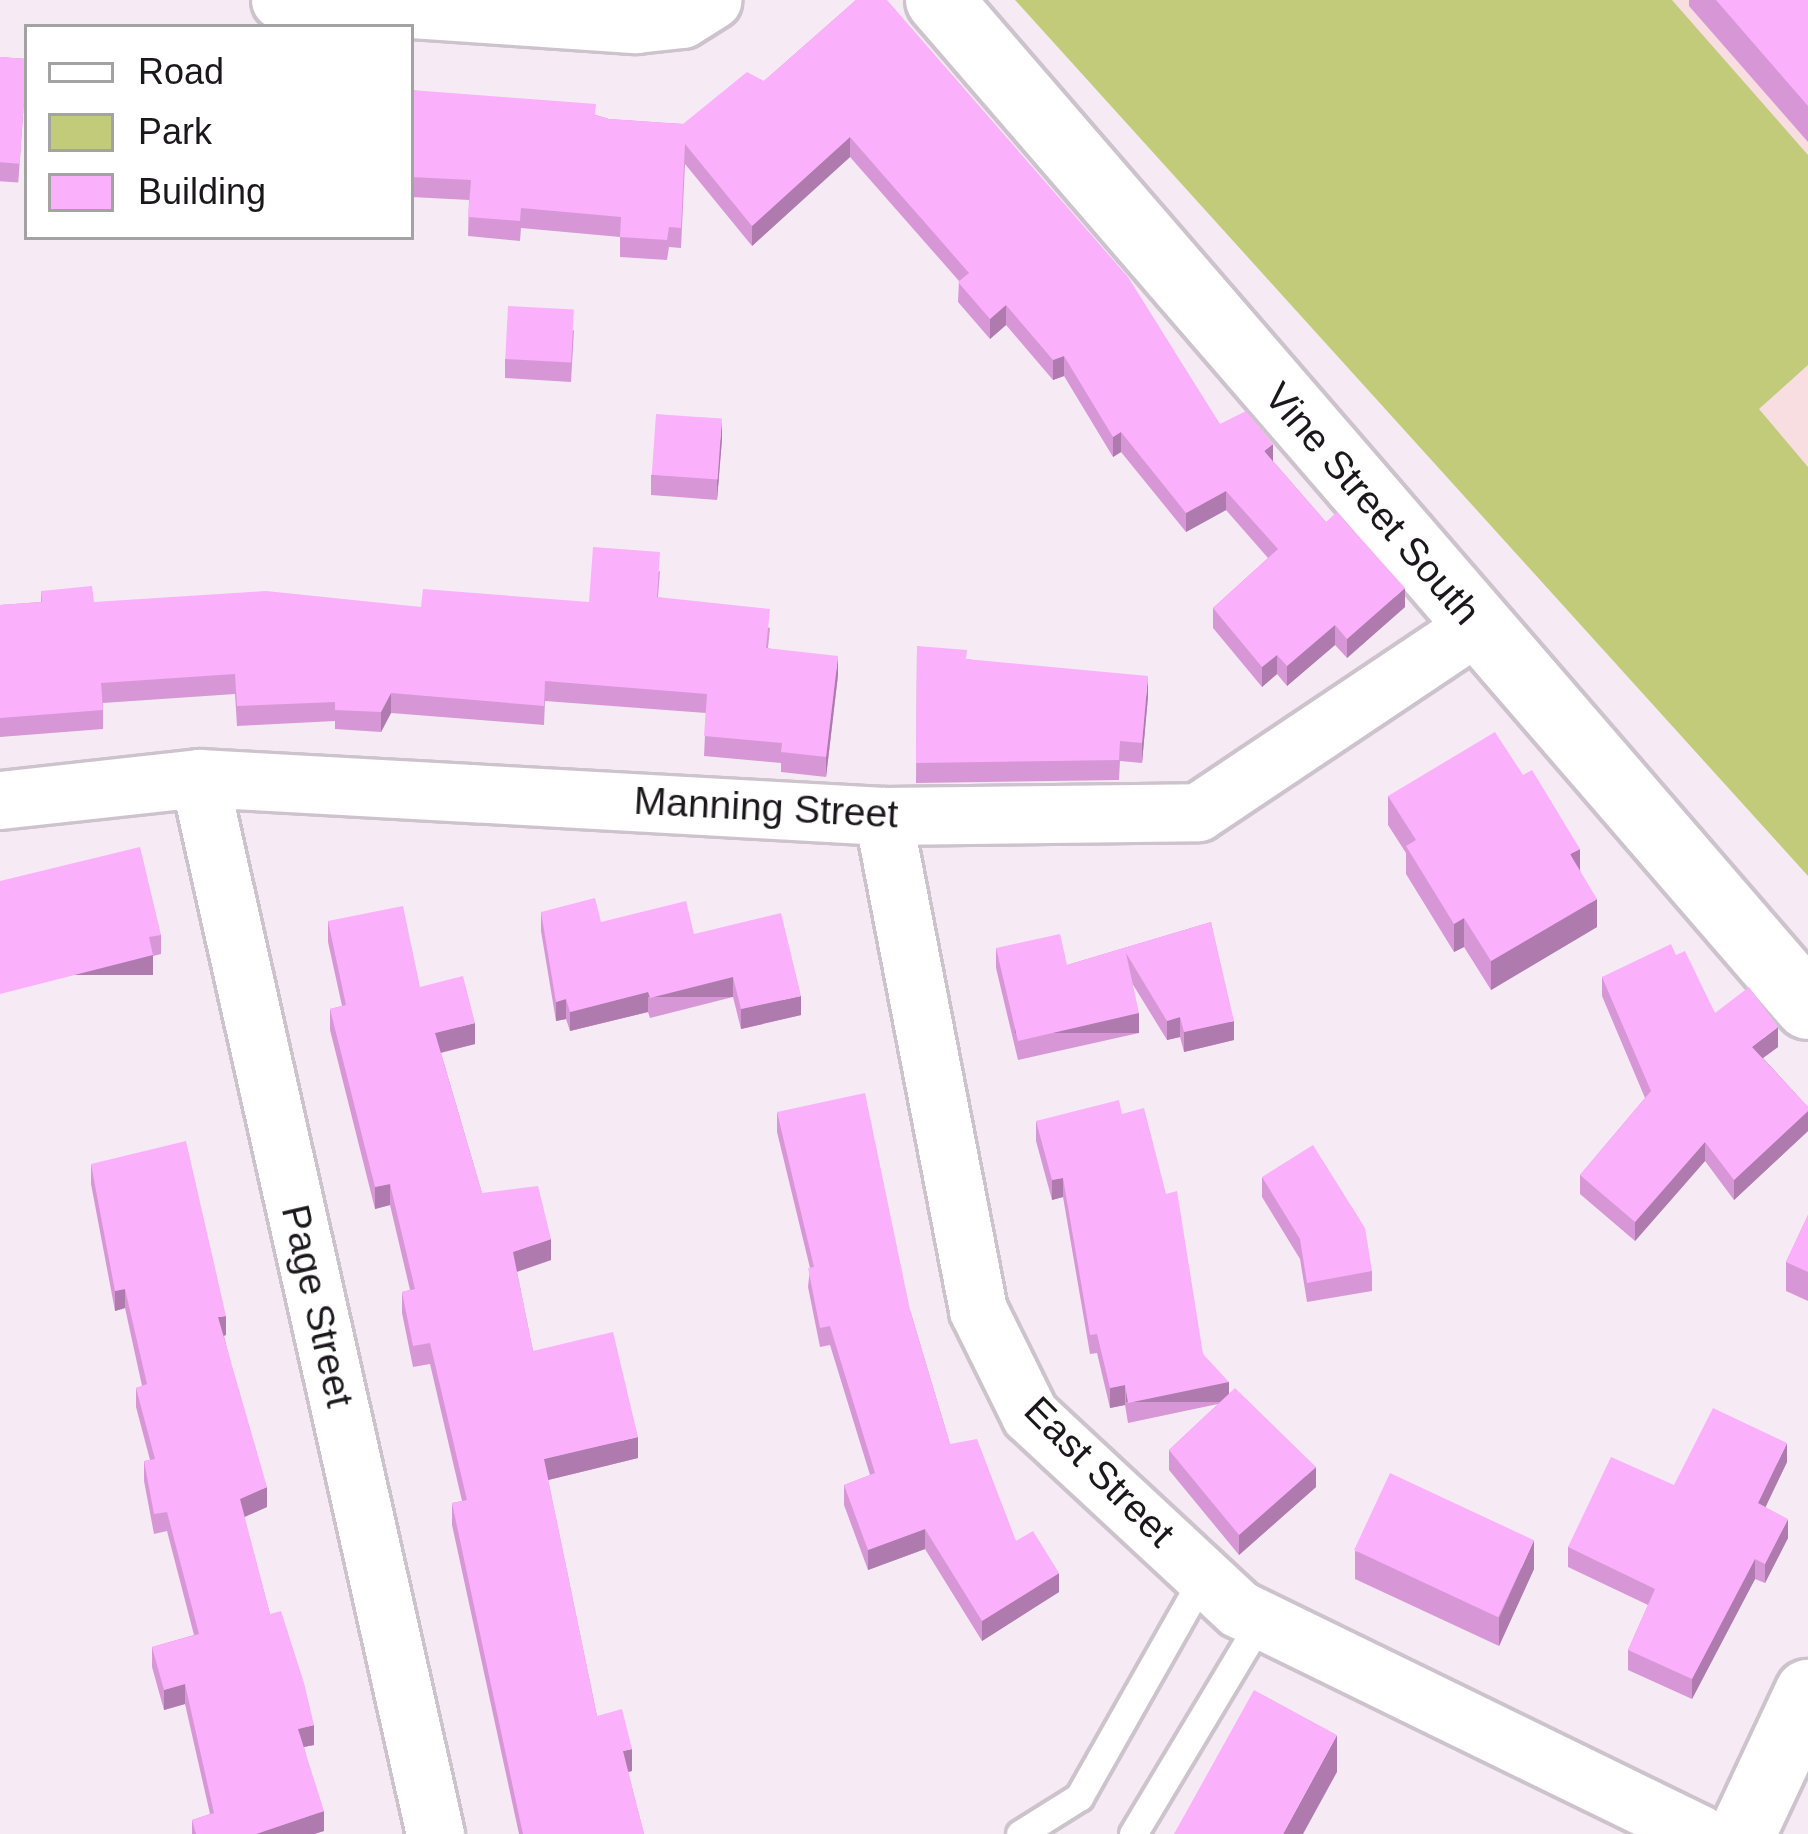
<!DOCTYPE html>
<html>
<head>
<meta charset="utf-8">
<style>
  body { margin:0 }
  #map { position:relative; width:1808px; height:1834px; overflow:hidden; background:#f6ebf5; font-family:Helvetica,sans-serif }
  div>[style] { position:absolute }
  .industrial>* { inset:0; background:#f8dde1 }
  .green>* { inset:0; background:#c1cb79 }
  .roads { filter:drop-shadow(3px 0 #cdc3cd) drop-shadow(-3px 0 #cdc3cd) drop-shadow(0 3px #cdc3cd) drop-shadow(0 -3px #cdc3cd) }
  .service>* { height:27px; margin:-13.5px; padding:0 13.5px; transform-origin:13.5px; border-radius:13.5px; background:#fff }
  .minor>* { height:57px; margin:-28.5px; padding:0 28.5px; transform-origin:28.5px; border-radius:28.5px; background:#fff }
  .tertiary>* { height:66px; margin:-33px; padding:0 33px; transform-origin:33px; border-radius:33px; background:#fff }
  .secondary>* { height:66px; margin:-33px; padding:0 33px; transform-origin:33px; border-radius:33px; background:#fff }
  .wall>* { inset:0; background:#d797d7; transform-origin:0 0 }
  .shaded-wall>* { inset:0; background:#af7baf; transform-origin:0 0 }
  .building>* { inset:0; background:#fab0fa; transform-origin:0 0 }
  span { translate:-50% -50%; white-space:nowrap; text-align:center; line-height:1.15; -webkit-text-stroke:12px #fff; paint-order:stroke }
  .street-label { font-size:39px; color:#1b181b }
  .legend { position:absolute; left:24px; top:24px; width:390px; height:216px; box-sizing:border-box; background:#fff; border:3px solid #a4a3a4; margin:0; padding:15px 21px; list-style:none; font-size:36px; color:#1b181b }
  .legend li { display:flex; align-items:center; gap:24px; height:60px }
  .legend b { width:60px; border:3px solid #a4a3a4 }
</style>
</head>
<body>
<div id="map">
  <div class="industrial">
    <div style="clip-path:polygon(1672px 0,1808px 0,1808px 155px)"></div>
    <div style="clip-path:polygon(1808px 365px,1808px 467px,1759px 409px)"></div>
  </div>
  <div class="green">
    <div style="clip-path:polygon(1015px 0,1672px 0,1808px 155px,1808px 365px,1759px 409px,1808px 467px,1808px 876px)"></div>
  </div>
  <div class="roads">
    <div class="service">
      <div style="left:1020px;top:1834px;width:70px;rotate:-32.1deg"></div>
      <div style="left:1079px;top:1797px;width:254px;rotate:-60.5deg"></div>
      <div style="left:1133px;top:1834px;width:249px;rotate:-59.1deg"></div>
    </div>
    <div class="minor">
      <div style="left:280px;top:0;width:357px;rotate:3.9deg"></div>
      <div style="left:636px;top:24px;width:46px;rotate:-6.2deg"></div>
      <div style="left:682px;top:19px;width:36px;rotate:-32deg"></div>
      <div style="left:199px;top:778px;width:1082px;rotate:77.4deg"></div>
      <div style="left:0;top:800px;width:200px;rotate:-6.3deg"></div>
      <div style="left:199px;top:778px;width:685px;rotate:3.18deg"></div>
      <div style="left:883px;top:816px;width:315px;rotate:-0.7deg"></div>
      <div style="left:1198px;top:812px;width:336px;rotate:-33.8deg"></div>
      <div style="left:883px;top:816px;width:503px;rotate:79.11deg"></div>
      <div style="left:978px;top:1310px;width:117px;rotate:63.7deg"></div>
      <div style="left:1030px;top:1415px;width:285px;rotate:42.9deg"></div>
      <div style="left:1239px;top:1609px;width:513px;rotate:26.02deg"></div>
    </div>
    <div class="tertiary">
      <div style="left:939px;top:0;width:1329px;rotate:49.18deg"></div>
    </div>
    <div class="secondary">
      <div style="left:1798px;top:994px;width:10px;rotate:11deg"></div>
      <div style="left:1742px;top:1834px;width:156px;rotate:-64.9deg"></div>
    </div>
  </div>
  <div class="wall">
    <div style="clip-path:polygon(856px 0,1220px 424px,1273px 461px,1326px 522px,1405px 607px,1347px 658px,1335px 645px,1287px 686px,1277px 674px,1262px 687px,1213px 628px,1213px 608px,1268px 558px,1226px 510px,1186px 532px,1121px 452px,1113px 457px,1064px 376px,1053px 380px,1006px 325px,990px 339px,958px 302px,959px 281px,850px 157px,752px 246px,685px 164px,681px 248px,669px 247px,667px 260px,620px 257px,620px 237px,521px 228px,520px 241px,468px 236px,469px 200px,411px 197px,411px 90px,596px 115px,609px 119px,683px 124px,764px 81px)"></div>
    <div style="clip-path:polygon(1689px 0,1808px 0,1808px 142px,1689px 6px)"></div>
    <div style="left:0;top:57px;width:27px;height:124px;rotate:4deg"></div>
    <div style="clip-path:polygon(574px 330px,571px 382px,505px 378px,505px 359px)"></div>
    <div style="clip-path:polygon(722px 439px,717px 500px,651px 495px,651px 475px)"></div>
    <div style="clip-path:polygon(660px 571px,658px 597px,770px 628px,768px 648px,838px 675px,826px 777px,781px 772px,781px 763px,704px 756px,706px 713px,545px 701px,544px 725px,391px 713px,381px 732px,335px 729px,335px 721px,237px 726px,235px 694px,103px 703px,103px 729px,0 737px,0 605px,41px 602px,41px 591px,94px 602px,421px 607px,589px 602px)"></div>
    <div style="clip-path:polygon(917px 646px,967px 659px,1148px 696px,1142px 763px,1120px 761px,1119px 780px,916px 783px)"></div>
    <div style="clip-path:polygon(1388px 796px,1580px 870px,1597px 927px,1491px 990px,1464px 947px,1454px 952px,1406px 874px,1406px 853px,1388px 825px)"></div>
    <div style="clip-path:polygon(0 881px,161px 935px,161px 954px,153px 956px,153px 975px)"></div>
    <div style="clip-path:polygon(541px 912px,601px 922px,694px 934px,801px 1015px,741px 1029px,733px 997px,650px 1018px,648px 1012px,570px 1031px,566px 1019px,556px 1021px,541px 931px)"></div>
    <div style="clip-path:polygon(328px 921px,420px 987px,475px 1044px,441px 1053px,482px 1193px,551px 1260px,517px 1272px,533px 1351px,638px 1458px,548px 1480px,597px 1716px,632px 1771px,628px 1772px,644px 1834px,519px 1834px,452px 1525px,452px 1503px,462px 1501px,430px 1364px,413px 1367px,402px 1313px,402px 1292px,410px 1290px,390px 1205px,375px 1209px,330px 1030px,330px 1009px,342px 1006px,328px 942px)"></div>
    <div style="clip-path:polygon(1211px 922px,1234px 1040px,1184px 1052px,1180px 1037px,1167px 1040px,1132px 983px,1139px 1033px,1018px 1060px,996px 968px,996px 948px,1067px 965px)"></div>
    <div style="clip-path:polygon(1676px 955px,1715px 1013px,1778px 1047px,1763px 1058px,1808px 1107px,1808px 1131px,1734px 1200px,1705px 1161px,1635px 1241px,1580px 1194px,1580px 1175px,1645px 1098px,1602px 996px,1602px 977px)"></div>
    <div style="clip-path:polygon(777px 1112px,910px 1310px,950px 1444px,1016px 1541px,1059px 1592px,982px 1641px,925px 1549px,868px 1570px,844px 1505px,844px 1485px,870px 1475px,830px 1345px,820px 1347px,808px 1287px,810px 1268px,777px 1132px)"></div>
    <div style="clip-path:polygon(1122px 1114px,1203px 1354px,1229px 1394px,1316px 1487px,1239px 1555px,1169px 1470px,1169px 1450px,1218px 1404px,1128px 1423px,1125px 1405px,1110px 1408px,1097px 1353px,1090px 1354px,1063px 1197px,1052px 1200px,1036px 1141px,1036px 1121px)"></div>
    <div style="clip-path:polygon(91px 1164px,226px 1335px,224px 1336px,267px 1507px,244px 1517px,270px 1614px,314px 1745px,304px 1747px,324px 1831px,314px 1834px,192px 1834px,192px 1820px,210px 1814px,185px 1704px,164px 1710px,152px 1667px,152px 1647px,194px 1635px,167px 1531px,154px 1534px,144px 1481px,144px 1461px,150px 1460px,136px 1407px,136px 1388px,142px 1386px,125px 1308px,115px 1311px,91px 1184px)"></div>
    <div style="clip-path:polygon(1262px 1177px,1372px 1271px,1372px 1291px,1307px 1302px,1300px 1259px,1262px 1197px)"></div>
    <div style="clip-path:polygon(1808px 1215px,1808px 1301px,1786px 1291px,1786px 1262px)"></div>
    <div style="clip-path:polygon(1787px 1462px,1765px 1507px,1788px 1538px,1765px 1583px,1755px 1579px,1692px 1699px,1628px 1670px,1628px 1650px,1648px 1605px,1568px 1567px,1568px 1547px,1674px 1485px)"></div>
    <div style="clip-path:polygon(1355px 1551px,1534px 1569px,1499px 1646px,1355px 1579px)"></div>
  </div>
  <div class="shaded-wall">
    <div style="clip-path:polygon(850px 137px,850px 157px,752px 246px,752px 226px)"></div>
    <div style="clip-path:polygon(1006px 305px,1006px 325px,990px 339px,990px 319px)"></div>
    <div style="clip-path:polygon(1064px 356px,1064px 376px,1053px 380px,1053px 360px)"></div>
    <div style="clip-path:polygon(722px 419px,722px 439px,717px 500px,717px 480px)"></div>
    <div style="clip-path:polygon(1121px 432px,1121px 452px,1113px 457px,1113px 437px)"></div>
    <div style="clip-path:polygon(1273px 444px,1273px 463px,1264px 451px)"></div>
    <div style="clip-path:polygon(1226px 491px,1226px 510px,1186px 532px,1186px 513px)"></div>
    <div style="clip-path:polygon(1405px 588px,1405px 607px,1347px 658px,1347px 639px)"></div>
    <div style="clip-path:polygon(1335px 625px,1335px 645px,1287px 686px,1287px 666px)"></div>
    <div style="clip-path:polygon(1277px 655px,1277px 674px,1262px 687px,1262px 667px)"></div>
    <div style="clip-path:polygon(838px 656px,838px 675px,826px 777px,826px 757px)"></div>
    <div style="clip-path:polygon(1148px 676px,1148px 696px,1142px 763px,1142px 743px)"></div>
    <div style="clip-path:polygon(391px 693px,391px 713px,381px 732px,381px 712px)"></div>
    <div style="clip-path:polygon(1580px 849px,1580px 877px,1570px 854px)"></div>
    <div style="clip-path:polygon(1597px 899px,1597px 927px,1491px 990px,1491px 961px)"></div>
    <div style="clip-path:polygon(1464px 918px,1464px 947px,1454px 952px,1454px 924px)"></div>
    <div style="left:153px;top:955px;width:20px;height:158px;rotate:90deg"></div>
    <div style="left:733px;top:977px;width:20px;height:86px;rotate:90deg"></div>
    <div style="clip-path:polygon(648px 992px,648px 1012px,570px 1031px,570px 1012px)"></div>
    <div style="clip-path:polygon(801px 996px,801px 1015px,741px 1029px,741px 1009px)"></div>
    <div style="clip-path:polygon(566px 999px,566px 1019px,556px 1021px,556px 1002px)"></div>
    <div style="left:1139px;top:1013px;width:20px;height:124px;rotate:90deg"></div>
    <div style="clip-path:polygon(1180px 1017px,1180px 1037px,1167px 1040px,1167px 1021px)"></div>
    <div style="clip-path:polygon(1234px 1021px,1234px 1040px,1184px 1052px,1184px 1032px)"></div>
    <div style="clip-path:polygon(475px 1023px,475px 1044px,435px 1054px,435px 1033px)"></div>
    <div style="clip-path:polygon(1778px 1027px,1778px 1047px,1752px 1066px,1752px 1047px)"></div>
    <div style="clip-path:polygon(1808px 1111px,1808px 1131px,1734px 1200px,1734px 1180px)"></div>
    <div style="clip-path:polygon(1705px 1142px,1705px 1161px,1635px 1241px,1635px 1222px)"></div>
    <div style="clip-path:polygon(1063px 1178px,1063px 1197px,1052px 1200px,1052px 1180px)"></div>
    <div style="clip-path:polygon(390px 1184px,390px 1205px,375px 1209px,375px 1187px)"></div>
    <div style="clip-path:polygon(551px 1239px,551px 1260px,513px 1273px,513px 1252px)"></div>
    <div style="clip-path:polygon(125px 1289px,125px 1308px,115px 1311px,115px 1291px)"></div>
    <div style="clip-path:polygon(226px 1316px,226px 1335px,218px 1337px,218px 1317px)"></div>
    <div style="left:1229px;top:1382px;width:20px;height:103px;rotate:90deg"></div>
    <div style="clip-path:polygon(1125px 1385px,1125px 1405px,1110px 1408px,1110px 1388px)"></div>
    <div style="clip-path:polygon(638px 1437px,638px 1458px,544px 1481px,544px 1459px)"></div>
    <div style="clip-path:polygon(1787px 1443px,1787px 1462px,1758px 1523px,1758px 1503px)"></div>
    <div style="clip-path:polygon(1316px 1467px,1316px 1487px,1239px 1555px,1239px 1535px)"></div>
    <div style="clip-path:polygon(267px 1487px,267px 1507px,240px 1519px,240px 1499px)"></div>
    <div style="clip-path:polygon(1788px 1519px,1788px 1538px,1765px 1583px,1765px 1564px)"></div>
    <div style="clip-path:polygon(925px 1529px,925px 1549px,868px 1570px,868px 1550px)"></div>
    <div style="clip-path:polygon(1534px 1540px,1534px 1569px,1499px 1646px,1499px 1618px)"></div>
    <div style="clip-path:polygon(1755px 1559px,1755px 1579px,1692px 1699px,1692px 1679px)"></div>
    <div style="clip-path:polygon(1059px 1573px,1059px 1592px,982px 1641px,982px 1621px)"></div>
    <div style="clip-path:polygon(185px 1684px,185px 1704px,164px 1710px,164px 1690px)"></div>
    <div style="clip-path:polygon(314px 1725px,314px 1745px,298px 1748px,298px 1729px)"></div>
    <div style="clip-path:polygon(1337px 1735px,1337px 1772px,1303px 1834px,1283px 1834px)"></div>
    <div style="clip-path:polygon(632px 1749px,632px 1771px,623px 1773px,623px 1751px)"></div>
    <div style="clip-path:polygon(324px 1811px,324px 1831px,314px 1834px,256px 1834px)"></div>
  </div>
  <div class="building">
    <div style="clip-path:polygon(856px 0,887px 0,1128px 277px,1220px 424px,1246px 411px,1273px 444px,1264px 451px,1326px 522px,1337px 512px,1405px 588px,1347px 639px,1335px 625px,1287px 666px,1277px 655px,1262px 667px,1213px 608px,1278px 549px,1226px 491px,1186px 513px,1121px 432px,1113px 437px,1064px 356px,1053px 360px,1006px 305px,990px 319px,958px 282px,969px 273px,850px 137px,752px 226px,685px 144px,681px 228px,669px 227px,667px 240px,620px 237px,621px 217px,521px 208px,520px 221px,468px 217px,471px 180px,411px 177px,411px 90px,596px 104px,595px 115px,609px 119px,683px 124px,747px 72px,764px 81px)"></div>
    <div style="clip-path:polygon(1716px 0,1808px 0,1808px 106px)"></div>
    <div style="left:0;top:57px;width:27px;height:105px;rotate:4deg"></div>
    <div style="left:508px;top:306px;width:66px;height:53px;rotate:3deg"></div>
    <div style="left:656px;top:414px;width:66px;height:61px;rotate:4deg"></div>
    <div style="clip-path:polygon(593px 547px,660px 552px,657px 597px,770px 609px,766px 648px,838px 656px,826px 757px,781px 752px,782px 743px,704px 736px,707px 694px,545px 681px,544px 706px,391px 693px,381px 712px,335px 710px,335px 702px,237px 706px,235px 674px,101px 683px,103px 710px,0 718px,0 605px,42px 602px,41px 591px,92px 586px,94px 602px,266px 591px,421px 607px,423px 589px,589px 602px)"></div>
    <div style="clip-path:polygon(917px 646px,967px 650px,966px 659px,1148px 676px,1142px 743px,1120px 741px,1119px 760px,916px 763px)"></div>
    <div style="clip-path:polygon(1495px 732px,1523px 775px,1532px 770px,1580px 849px,1570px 854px,1597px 899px,1491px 961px,1464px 918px,1454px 924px,1406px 846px,1416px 840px,1388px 796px)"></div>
    <div style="clip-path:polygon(140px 847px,161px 935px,149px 937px,153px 955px,0 994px,0 881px)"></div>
    <div style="clip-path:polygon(595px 898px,601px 922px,686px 901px,694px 934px,781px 913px,801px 996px,741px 1009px,733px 977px,650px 998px,648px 992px,570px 1012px,566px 999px,556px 1002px,541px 912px)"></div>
    <div style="clip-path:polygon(403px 906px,420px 987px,463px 976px,475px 1023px,435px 1033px,482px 1193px,538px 1186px,551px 1239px,513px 1252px,533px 1351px,613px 1332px,638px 1437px,544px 1459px,597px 1716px,622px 1709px,632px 1749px,623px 1751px,644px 1834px,523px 1834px,452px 1503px,467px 1500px,430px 1343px,413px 1346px,402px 1292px,415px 1289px,390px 1184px,375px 1187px,330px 1009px,346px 1005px,328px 921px)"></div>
    <div style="clip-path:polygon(1211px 922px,1234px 1021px,1184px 1032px,1180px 1017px,1167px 1021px,1126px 953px,1139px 1013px,1018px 1041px,996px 948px,1060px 934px,1067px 965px)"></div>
    <div style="clip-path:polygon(1671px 944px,1676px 955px,1685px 951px,1715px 1013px,1749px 987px,1778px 1027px,1752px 1047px,1808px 1107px,1808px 1111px,1734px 1180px,1705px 1142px,1635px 1222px,1580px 1175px,1651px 1091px,1602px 977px)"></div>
    <div style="clip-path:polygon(865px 1093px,910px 1310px,950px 1444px,977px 1439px,1016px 1541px,1033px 1531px,1059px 1573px,982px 1621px,925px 1529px,868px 1550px,844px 1485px,875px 1473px,830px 1326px,820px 1328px,808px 1268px,814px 1267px,777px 1112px)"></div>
    <div style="clip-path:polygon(1119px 1100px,1122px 1114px,1144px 1108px,1166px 1194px,1177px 1191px,1203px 1354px,1229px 1382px,1128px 1403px,1125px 1385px,1110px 1388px,1097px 1334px,1090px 1335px,1063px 1178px,1052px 1180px,1036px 1121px)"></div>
    <div style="clip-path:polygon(186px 1141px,226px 1316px,218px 1317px,267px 1487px,240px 1499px,270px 1614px,281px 1611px,304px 1683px,314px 1725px,298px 1729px,324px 1811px,256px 1834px,196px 1834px,192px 1820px,214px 1813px,185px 1684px,164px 1690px,152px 1647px,199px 1634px,167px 1512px,154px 1514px,144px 1461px,155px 1459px,136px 1388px,147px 1384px,125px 1289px,115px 1291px,91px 1164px)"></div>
    <div style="clip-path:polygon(1313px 1145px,1365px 1228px,1372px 1271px,1307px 1283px,1300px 1239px,1262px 1177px)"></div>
    <div style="clip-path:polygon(1808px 1215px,1808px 1272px,1786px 1262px)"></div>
    <div style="clip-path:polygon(1235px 1388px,1316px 1467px,1239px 1535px,1169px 1450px)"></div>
    <div style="clip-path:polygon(1713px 1408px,1787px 1443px,1758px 1503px,1788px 1519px,1765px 1564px,1755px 1559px,1692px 1679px,1628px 1650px,1655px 1589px,1568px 1547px,1611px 1457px,1674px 1485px)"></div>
    <div style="left:1390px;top:1473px;width:159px;height:85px;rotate:25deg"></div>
    <div style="clip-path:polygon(1254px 1690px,1337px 1735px,1283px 1834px,1174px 1834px)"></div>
  </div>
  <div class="street-label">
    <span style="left:1372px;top:504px;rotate:49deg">Vine Street South</span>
    <span style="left:766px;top:808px;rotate:3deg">Manning Street</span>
    <span style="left:317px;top:1306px;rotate:77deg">Page Street</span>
    <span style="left:1099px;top:1472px;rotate:45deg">East Street</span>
  </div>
  <ul class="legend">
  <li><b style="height:15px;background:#fff"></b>Road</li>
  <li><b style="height:33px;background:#c1cb79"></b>Park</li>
  <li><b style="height:33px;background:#fab0fa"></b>Building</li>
  </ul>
</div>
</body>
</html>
